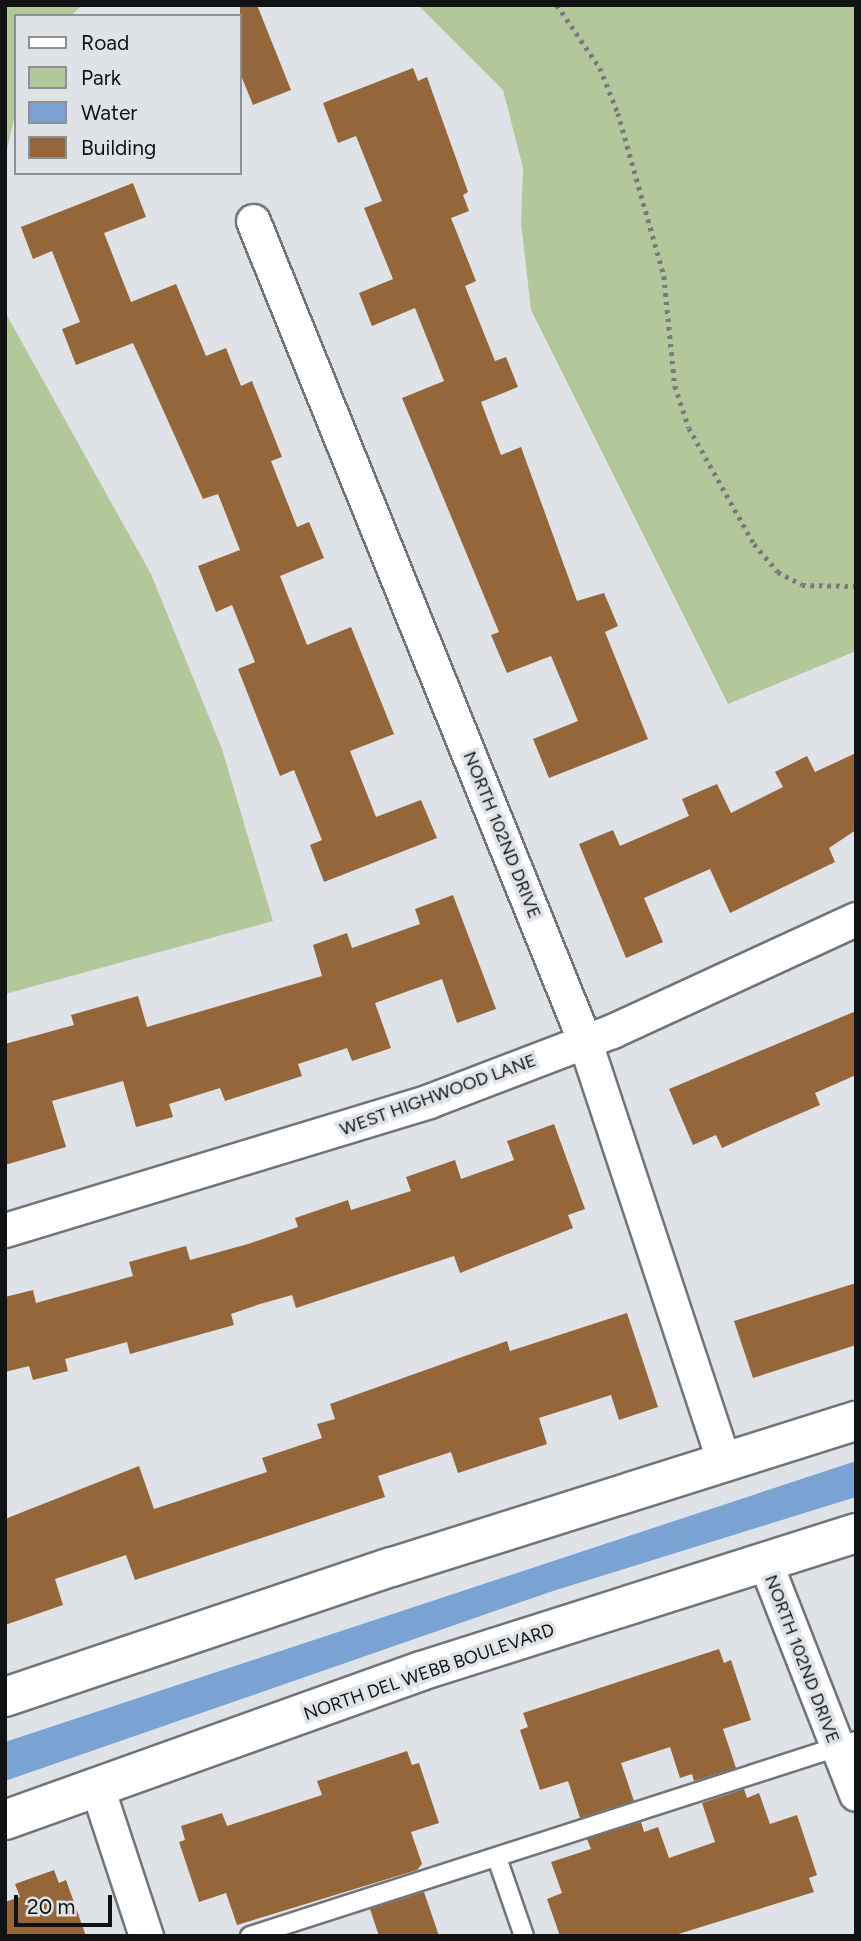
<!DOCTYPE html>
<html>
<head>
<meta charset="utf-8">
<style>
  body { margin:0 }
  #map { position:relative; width:861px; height:1941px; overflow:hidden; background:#dfe3e7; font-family:Figtree,sans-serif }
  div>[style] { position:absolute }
  .green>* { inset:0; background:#b2c89b }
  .water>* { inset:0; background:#7aa2d3 }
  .building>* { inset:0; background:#94663a }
  .path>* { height:4.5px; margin-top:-2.25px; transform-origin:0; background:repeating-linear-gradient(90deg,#787b7d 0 3.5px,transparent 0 8.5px) }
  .roads { filter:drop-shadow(2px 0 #717478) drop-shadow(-2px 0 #717478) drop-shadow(0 2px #717478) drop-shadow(0 -2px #717478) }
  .service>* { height:18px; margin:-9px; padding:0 9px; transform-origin:9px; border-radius:9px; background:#fff }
  .minor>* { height:33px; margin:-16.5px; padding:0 16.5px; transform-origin:16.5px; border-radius:16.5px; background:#fff }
  .tertiary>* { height:38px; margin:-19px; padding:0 19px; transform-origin:19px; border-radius:19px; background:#fff }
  span { translate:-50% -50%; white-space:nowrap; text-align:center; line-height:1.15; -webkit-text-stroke:7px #dfe3e7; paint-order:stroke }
  .street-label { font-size:18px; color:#111213 }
  .frame { position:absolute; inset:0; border:7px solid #111213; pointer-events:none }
  .legend { position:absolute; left:14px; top:14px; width:228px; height:161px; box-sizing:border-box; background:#dfe3e7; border:2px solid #8d8f92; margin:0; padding:9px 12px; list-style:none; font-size:21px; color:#111213 }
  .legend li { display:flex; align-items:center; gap:14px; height:35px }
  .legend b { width:35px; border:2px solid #8d8f92 }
  .scale { position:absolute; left:14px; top:1895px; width:98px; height:32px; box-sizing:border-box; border:4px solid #111213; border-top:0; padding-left:9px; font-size:21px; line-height:24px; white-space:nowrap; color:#111213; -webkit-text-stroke:5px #dfe3e7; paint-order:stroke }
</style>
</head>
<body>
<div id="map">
  <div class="green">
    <div style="clip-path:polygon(5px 5px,82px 5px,71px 16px,16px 16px,16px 111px,5px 157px)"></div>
    <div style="clip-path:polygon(418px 5px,856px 5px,856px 651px,728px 704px,531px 310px,521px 223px,523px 168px,503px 90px)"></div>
    <div style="clip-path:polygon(5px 312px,151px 574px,222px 749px,273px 921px,5px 994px)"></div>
  </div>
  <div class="water">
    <div style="clip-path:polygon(856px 1461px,856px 1497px,550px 1592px,5px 1781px,5px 1742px)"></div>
  </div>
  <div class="building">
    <div style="clip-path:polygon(240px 5px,257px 5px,291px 90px,253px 105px,240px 73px)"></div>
    <div style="clip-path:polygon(413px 68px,418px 81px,427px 77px,468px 192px,463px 195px,469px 211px,451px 218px,476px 281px,465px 286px,495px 361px,506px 357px,518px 387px,481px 402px,501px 455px,521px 447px,577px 601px,604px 593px,618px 626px,605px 632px,648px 739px,549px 778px,533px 739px,578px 721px,551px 656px,507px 673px,491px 635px,499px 632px,402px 398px,444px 381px,415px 308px,372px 326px,359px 293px,393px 279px,364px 208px,382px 201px,356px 136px,338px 143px,323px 103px)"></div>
    <div style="clip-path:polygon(133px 183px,146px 217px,104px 233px,131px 302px,176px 284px,206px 356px,226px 348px,241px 386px,252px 381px,282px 457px,271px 461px,297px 527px,309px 522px,324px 558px,280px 576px,307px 645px,351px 627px,394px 734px,350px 751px,376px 817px,421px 800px,437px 838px,324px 882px,310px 845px,322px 840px,294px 770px,280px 776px,238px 669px,255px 662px,232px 605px,216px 612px,198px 566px,240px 550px,218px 494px,203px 499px,133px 343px,76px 365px,62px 329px,80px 322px,52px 251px,33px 259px,21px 227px)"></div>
    <div style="clip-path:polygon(856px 753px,856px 830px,829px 848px,835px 862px,730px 913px,710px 869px,644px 898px,663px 942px,626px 958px,579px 844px,613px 830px,620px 846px,689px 816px,682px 799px,717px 784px,731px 813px,783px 787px,775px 772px,807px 756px,815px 772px)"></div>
    <div style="clip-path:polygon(453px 895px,496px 1009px,457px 1023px,442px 979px,375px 1003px,391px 1048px,352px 1061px,347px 1048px,298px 1064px,302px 1076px,225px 1101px,220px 1088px,169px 1104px,173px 1117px,136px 1127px,123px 1081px,52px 1101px,66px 1147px,5px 1165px,5px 1044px,74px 1025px,71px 1015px,138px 996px,147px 1027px,322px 976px,313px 945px,347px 933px,352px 948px,420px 924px,415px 909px)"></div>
    <div style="clip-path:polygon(856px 1011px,856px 1075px,815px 1093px,820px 1105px,755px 1133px,722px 1148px,716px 1135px,693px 1145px,669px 1089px)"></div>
    <div style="clip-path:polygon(554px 1124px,585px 1209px,568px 1215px,573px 1228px,460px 1273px,454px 1256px,296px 1308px,292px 1295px,260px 1304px,231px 1314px,234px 1325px,130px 1354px,127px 1342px,65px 1359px,68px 1371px,33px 1380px,29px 1366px,5px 1372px,5px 1297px,33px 1290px,36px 1303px,133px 1276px,129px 1262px,186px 1246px,190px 1260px,248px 1244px,298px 1227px,295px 1218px,348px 1200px,351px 1210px,411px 1191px,406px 1177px,455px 1160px,461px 1179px,514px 1160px,507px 1141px)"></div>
    <div style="clip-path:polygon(856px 1283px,856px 1345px,753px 1378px,734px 1321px)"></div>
    <div style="clip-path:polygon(627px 1313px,658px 1407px,619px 1420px,611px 1395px,539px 1418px,547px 1444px,458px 1473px,451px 1452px,378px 1476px,385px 1497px,135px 1580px,126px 1555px,55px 1579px,63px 1605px,5px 1625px,5px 1519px,139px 1466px,154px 1509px,267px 1472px,262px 1458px,322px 1438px,317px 1424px,335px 1419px,330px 1404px,507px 1341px,510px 1351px)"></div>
    <div style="clip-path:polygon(719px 1649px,724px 1663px,731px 1660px,751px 1720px,723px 1729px,736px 1768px,694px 1781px,692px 1774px,680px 1778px,670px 1747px,621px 1763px,634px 1801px,580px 1818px,568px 1781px,540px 1790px,520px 1730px,528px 1727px,523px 1713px)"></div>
    <div style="clip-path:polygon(407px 1751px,412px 1765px,419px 1763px,439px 1823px,411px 1832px,422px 1864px,417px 1870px,237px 1925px,226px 1893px,199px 1902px,179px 1842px,185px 1840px,181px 1826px,222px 1813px,227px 1826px,322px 1795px,317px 1781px)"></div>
    <div style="clip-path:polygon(744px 1789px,747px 1798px,759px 1793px,770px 1824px,797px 1815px,817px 1875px,809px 1878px,814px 1892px,672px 1936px,560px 1936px,547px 1899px,562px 1893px,551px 1862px,591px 1849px,587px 1839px,641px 1822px,644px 1832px,658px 1827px,669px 1858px,715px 1842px,702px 1803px)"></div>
    <div style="clip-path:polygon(54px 1870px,59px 1883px,66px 1880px,86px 1936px,5px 1936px,5px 1902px,20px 1897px,15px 1884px)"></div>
    <div style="clip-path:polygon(424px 1892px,439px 1936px,379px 1936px,370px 1909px)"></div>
  </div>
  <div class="path">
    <div style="left:557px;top:5px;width:76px;rotate:55.7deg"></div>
    <div style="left:600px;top:68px;width:48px;rotate:68.2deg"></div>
    <div style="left:618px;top:113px;width:169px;rotate:74.2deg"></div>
    <div style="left:664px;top:276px;width:111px;rotate:84.3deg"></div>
    <div style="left:675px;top:386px;width:44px;rotate:71.6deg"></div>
    <div style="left:689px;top:428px;width:133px;rotate:60.7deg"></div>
    <div style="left:754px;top:544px;width:37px;rotate:49deg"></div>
    <div style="left:778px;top:572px;width:27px;rotate:28deg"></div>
    <div style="left:802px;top:585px;width:54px;rotate:1.1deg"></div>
  </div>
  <div class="roads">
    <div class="service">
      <div style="left:497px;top:1858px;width:83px;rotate:70.9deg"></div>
      <div style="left:250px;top:1936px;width:637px;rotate:-17.84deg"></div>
    </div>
    <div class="minor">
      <div style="left:253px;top:221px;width:886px;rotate:67.98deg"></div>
      <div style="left:585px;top:1042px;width:440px;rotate:71.7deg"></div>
      <div style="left:5px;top:1230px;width:443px;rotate:-16.9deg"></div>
      <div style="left:429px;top:1101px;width:196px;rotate:-20.9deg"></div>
      <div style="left:612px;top:1031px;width:268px;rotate:-24.7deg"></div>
      <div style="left:765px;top:1562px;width:249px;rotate:68.6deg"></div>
      <div style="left:98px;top:1790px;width:154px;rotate:71.8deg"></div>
    </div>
    <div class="tertiary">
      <div style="left:5px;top:1697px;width:408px;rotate:-18.6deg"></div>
      <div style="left:392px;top:1567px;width:486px;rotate:-17.5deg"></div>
      <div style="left:5px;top:1820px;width:442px;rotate:-19.7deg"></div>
      <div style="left:421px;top:1671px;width:456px;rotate:-17.6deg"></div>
    </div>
  </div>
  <div class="street-label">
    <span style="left:502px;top:835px;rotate:68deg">NORTH 102ND DRIVE</span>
    <span style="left:438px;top:1095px;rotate:-20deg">WEST HIGHWOOD LANE</span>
    <span style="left:802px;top:1659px;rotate:69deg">NORTH 102ND DRIVE</span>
    <span style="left:429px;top:1672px;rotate:-19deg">NORTH DEL WEBB BOULEVARD</span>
  </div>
  <div class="frame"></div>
  <ul class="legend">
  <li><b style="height:9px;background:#fff"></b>Road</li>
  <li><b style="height:19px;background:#b2c89b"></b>Park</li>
  <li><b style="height:19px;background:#7aa2d3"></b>Water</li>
  <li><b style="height:19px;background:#94663a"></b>Building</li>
  </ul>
  <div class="scale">20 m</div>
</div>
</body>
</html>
